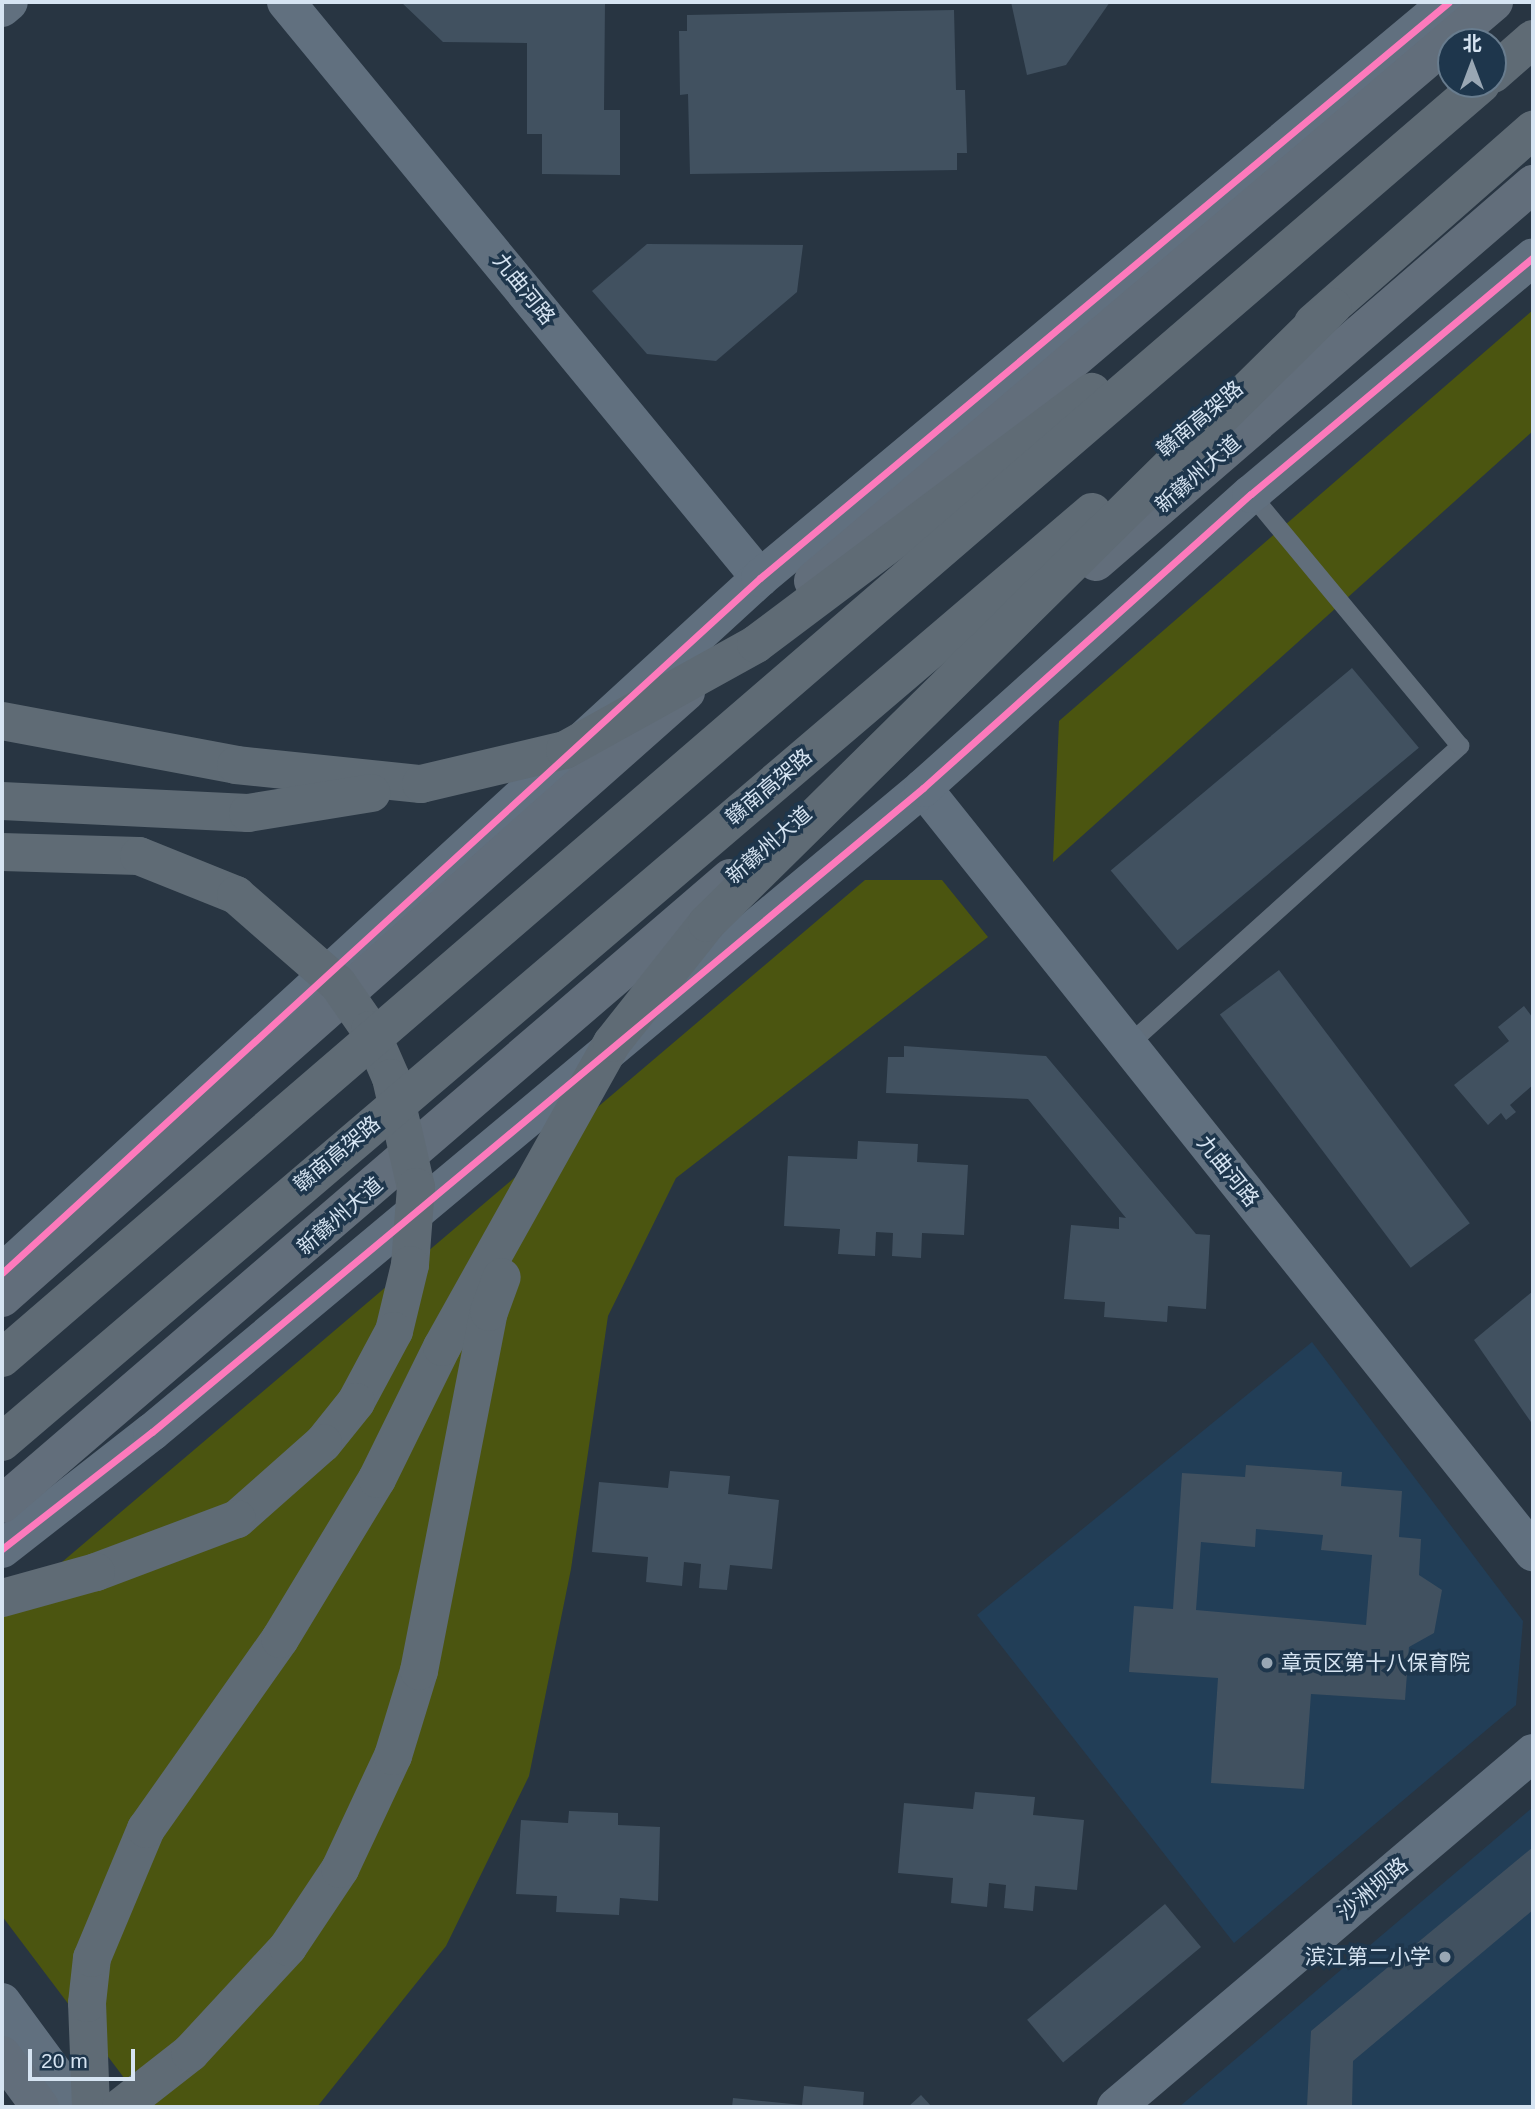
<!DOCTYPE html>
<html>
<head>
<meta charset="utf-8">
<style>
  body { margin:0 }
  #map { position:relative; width:1535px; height:2109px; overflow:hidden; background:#283542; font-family:Helvetica,"Noto Sans SC",sans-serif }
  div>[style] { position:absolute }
  .built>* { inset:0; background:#223e57 }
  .green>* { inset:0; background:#4b5510 }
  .building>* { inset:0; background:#415160; transform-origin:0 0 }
  .lane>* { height:18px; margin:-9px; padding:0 9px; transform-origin:9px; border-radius:9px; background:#616e7b }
  .secondary>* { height:38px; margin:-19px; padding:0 19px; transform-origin:19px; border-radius:19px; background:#61707f }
  .primary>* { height:38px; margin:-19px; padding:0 19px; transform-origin:19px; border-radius:19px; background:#626e7b }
  .highway>* { height:38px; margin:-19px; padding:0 19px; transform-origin:19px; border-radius:19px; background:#5f6b75 }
  .cycleway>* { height:7px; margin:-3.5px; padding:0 3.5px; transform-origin:3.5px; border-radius:3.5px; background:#fd7abc }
  .dots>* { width:19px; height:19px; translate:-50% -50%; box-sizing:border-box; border:4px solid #1e364c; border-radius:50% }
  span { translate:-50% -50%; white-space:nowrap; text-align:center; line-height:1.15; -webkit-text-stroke:7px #1e364c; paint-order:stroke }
  .street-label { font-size:21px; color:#d6e4f2 }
  .poi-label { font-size:21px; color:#d6e4f2 }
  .left { translate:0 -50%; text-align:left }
  .right { translate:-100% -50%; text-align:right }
  .frame { position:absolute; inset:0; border:4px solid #d6e4f2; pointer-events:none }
  .north { position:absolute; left:1437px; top:28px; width:70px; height:70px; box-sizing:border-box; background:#1e364c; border:2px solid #687c8e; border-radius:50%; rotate:0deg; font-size:19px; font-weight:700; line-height:28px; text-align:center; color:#d6e4f2 }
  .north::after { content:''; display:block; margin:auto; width:24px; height:32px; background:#99a7b4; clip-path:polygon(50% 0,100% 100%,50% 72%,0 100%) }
  .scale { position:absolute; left:28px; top:2049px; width:107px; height:32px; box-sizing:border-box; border:4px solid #d6e4f2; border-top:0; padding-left:9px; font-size:21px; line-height:24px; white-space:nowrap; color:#d6e4f2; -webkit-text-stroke:5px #1e364c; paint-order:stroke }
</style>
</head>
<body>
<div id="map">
  <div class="built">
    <div style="clip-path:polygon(1312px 1342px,1523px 1621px,1516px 1705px,1234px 1943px,977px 1615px)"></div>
    <div style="clip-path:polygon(1533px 1807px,1533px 2107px,1179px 2107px)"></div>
  </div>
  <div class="green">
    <div style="clip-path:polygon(1533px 310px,1533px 431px,1053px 862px,1059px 721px)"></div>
    <div style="clip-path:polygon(865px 880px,942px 880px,988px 937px,676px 1178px,608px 1316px,571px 1569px,529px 1776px,446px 1946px,317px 2107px,146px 2107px,2px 1916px,2px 1613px)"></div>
  </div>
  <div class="building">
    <div style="clip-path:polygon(401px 2px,605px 2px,604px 110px,620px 110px,620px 175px,542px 174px,542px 134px,527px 134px,527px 43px,443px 42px)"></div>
    <div style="clip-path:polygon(1011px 2px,1110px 2px,1066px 65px,1027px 75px)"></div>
    <div style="clip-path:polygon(954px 10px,956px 90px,965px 90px,967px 153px,957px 153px,957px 170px,690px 174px,688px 94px,680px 95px,679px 31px,687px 31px,687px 15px)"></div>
    <div style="clip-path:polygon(647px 244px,803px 245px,797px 292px,716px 361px,647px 354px,592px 291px)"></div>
    <div style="left:1352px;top:668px;width:104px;height:315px;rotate:50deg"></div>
    <div style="left:1279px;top:970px;width:317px;height:74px;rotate:53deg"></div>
    <div style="clip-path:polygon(1524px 1006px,1533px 1018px,1533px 1085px,1510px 1105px,1516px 1112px,1506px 1120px,1501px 1113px,1488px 1125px,1454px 1085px,1509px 1041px,1498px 1027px)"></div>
    <div style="clip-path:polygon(904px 1046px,1046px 1056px,1196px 1234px,1210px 1235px,1206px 1309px,1168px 1306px,1167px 1322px,1104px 1317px,1105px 1302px,1064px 1299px,1071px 1225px,1119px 1229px,1119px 1217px,1126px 1218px,1028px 1099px,886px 1093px,888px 1057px,904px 1057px)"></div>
    <div style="clip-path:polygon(858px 1141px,918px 1144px,917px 1162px,968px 1165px,964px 1235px,922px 1233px,921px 1258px,892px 1256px,893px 1233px,876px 1232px,875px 1256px,838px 1254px,840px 1229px,784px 1226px,788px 1156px,857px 1159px)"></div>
    <div style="clip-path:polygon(1533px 1291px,1533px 1425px,1474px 1340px)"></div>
    <div style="clip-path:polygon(evenodd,1246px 1465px,1342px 1472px,1341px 1486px,1402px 1491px,1399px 1537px,1421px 1539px,1419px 1575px,1442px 1590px,1434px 1633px,1409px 1647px,1405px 1700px,1311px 1694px,1304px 1789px,1211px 1783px,1218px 1678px,1129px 1672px,1134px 1606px,1173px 1609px,1182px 1473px,1245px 1477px,1246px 1465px,1256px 1529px,1323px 1535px,1321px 1550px,1372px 1555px,1366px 1625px,1196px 1610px,1201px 1542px,1255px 1547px,1256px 1529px)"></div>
    <div style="clip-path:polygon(670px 1471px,730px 1476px,728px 1494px,779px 1500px,772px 1569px,730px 1565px,727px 1590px,699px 1588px,701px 1564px,684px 1562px,682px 1586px,646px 1582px,648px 1557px,592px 1552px,599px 1482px,668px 1488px)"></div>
    <div style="clip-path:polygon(975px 1792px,1035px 1797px,1033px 1815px,1084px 1820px,1077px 1890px,1035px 1886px,1033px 1911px,1004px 1908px,1006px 1885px,989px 1883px,987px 1907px,951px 1903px,953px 1878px,898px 1873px,904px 1803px,973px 1809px)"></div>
    <div style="clip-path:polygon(569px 1811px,618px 1813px,618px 1825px,660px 1827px,658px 1901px,620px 1898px,619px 1915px,556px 1912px,557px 1896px,516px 1894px,521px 1820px,568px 1823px)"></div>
    <div style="clip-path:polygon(1533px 1847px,1533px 1910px,1353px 2061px,1352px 2107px,1307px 2106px,1311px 2031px)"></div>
    <div style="left:1165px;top:1904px;width:56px;height:180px;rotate:50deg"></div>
    <div style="clip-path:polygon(804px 2086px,864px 2092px,863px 2107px,732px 2107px,733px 2098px,802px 2105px)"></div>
    <div style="clip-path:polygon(921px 2095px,932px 2107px,908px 2107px)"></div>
  </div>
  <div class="lane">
    <div style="left:1126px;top:1047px;width:450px;rotate:-42deg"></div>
    <div style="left:1460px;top:746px;width:327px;rotate:-129.7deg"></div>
  </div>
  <div class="secondary">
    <div style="left:286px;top:2px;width:746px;rotate:50.55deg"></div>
    <div style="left:2px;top:8px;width:9px;rotate:-41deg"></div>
    <div style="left:923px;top:788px;width:978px;rotate:51.4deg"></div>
    <div style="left:2px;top:1273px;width:1028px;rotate:-42.52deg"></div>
    <div style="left:760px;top:578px;width:898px;rotate:-39.9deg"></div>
    <div style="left:2px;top:1549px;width:190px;rotate:-38deg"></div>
    <div style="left:152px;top:1432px;width:1005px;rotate:-39.87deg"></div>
    <div style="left:923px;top:788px;width:440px;rotate:-41.9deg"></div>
    <div style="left:1251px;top:494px;width:368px;rotate:-40deg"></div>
    <div style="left:2px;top:2002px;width:130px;rotate:53.7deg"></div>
    <div style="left:1116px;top:2107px;width:547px;rotate:-40.33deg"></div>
  </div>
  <div class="primary">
    <div style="left:1096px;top:562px;width:578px;rotate:-40.86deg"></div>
    <div style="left:813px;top:581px;width:894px;rotate:-40.37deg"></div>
    <div style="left:2px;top:1298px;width:914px;rotate:-41.54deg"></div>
    <div style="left:2px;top:1504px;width:960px;rotate:-40.69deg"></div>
    <div style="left:2px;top:2055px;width:64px;rotate:53.8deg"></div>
  </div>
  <div class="highway">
    <div style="left:1493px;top:74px;width:53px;rotate:-41.2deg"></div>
    <div style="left:1313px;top:323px;width:293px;rotate:-41.3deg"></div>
    <div style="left:2px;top:721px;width:238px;rotate:10.6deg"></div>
    <div style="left:236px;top:765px;width:186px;rotate:5.9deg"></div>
    <div style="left:421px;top:784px;width:148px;rotate:-13.3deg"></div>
    <div style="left:565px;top:750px;width:218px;rotate:-29deg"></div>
    <div style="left:756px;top:644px;width:420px;rotate:-36.9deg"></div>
    <div style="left:2px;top:801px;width:246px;rotate:2.8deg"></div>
    <div style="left:248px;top:813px;width:125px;rotate:-9.2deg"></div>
    <div style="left:2px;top:852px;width:137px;rotate:1.7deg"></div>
    <div style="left:139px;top:856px;width:105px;rotate:21.9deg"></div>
    <div style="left:236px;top:895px;width:135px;rotate:41.1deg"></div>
    <div style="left:338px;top:984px;width:56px;rotate:55.2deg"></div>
    <div style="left:370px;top:1030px;width:52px;rotate:66.4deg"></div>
    <div style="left:391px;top:1078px;width:112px;rotate:77.1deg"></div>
    <div style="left:416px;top:1187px;width:78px;rotate:94.4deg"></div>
    <div style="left:410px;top:1265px;width:68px;rotate:103.6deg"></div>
    <div style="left:394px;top:1331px;width:81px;rotate:118.2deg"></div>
    <div style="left:356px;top:1402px;width:53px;rotate:128.8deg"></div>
    <div style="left:323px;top:1443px;width:115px;rotate:138.5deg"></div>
    <div style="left:237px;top:1519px;width:151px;rotate:159.4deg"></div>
    <div style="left:96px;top:1572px;width:98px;rotate:164.5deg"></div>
    <div style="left:2px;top:1358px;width:1952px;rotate:-40.74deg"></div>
    <div style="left:2px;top:1442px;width:1433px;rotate:-40.47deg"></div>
    <div style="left:91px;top:2107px;width:104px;rotate:-92.2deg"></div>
    <div style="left:87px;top:2003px;width:45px;rotate:-83.7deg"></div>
    <div style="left:92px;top:1958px;width:140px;rotate:-67.3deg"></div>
    <div style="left:146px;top:1829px;width:232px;rotate:-54.8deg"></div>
    <div style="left:280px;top:1639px;width:187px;rotate:-58.8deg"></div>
    <div style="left:377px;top:1479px;width:147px;rotate:-63.8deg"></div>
    <div style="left:442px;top:1347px;width:348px;rotate:-60.8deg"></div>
    <div style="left:612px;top:1043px;width:153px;rotate:-51.6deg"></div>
    <div style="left:707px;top:923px;width:878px;rotate:-44.58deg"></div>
    <div style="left:121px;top:2107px;width:88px;rotate:-38deg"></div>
    <div style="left:190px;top:2053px;width:144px;rotate:-47.2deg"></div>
    <div style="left:288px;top:1947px;width:94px;rotate:-56.3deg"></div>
    <div style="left:340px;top:1869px;width:125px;rotate:-64.9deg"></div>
    <div style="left:393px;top:1756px;width:89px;rotate:-73deg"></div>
    <div style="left:419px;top:1671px;width:366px;rotate:-79deg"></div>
    <div style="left:489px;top:1312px;width:37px;rotate:-70deg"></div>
  </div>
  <div class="cycleway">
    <div style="left:2px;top:1273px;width:1028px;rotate:-42.52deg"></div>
    <div style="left:760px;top:578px;width:898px;rotate:-39.9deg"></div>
    <div style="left:2px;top:1549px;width:190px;rotate:-38deg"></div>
    <div style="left:152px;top:1432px;width:1005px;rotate:-39.87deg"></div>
    <div style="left:923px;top:788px;width:440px;rotate:-41.9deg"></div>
    <div style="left:1251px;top:494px;width:368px;rotate:-40deg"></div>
  </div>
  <div class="dots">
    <div style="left:1267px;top:1663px;background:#99a7b4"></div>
    <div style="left:1445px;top:1957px;background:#99a7b4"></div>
  </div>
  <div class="street-label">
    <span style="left:524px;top:289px;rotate:51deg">九曲河路</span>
    <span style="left:1200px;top:419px;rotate:-40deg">赣南高架路</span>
    <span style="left:1198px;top:474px;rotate:-41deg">新赣州大道</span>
    <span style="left:769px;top:787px;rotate:-40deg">赣南高架路</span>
    <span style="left:769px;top:845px;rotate:-41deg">新赣州大道</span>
    <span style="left:337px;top:1154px;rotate:-40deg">赣南高架路</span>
    <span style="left:1228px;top:1171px;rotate:51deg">九曲河路</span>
    <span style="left:340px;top:1216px;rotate:-41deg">新赣州大道</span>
    <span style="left:1373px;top:1889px;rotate:-40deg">沙洲坝路</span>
  </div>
  <div class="poi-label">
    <span class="left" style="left:1281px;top:1663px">章贡区第十八保育院</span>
    <span class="right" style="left:1431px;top:1957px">滨江第二小学</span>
  </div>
  <div class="frame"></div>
  <div class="north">北</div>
  <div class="scale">20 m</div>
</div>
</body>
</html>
